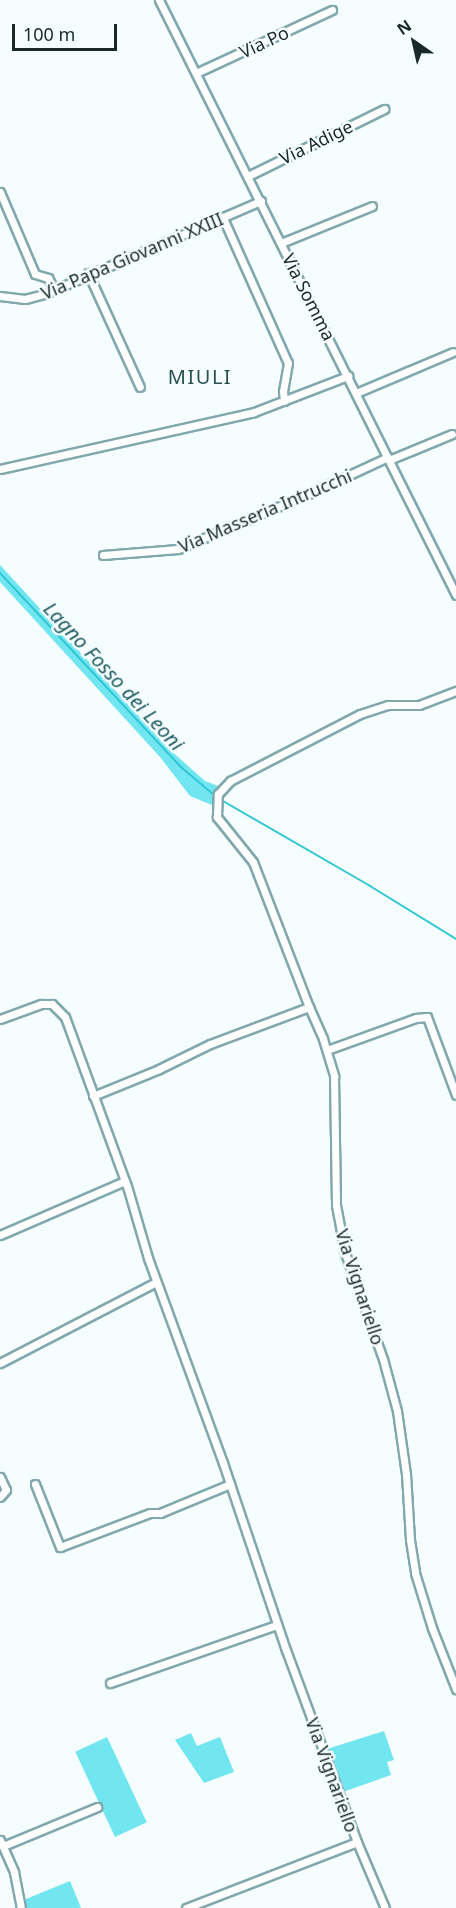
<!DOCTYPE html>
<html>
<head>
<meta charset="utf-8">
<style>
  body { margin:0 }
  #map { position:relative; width:456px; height:1908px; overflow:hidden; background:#f5fdfe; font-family:"Noto Sans",sans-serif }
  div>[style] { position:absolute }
  .green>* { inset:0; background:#71e6f1; transform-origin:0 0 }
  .stream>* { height:2px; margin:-1px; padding:0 1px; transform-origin:1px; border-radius:1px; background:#2fc7d3 }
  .roads { filter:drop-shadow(2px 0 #81a8ac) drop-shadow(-2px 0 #81a8ac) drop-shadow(0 2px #81a8ac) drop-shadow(0 -2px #81a8ac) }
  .minor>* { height:7px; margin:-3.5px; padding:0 3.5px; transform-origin:3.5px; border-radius:3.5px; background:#fff }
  span { translate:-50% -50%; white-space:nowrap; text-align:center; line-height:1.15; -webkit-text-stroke:5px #f5fdfe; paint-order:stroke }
  .street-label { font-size:18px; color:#19292a }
  .neighbourhood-label { font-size:20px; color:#294f53; letter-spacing:1.5px }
  .water-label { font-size:20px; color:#225d62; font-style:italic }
  .north { position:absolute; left:384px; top:12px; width:60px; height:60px; -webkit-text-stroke:4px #f5fdfe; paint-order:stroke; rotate:326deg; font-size:16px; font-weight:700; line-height:24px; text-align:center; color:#19292a }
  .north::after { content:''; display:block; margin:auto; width:21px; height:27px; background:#19292a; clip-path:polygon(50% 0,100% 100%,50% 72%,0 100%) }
  .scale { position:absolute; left:12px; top:24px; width:105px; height:27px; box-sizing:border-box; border:3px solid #19292a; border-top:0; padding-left:8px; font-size:18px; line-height:21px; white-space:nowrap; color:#19292a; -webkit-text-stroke:4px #f5fdfe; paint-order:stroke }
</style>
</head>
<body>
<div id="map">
  <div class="green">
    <div style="clip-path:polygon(0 565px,169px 749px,205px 781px,218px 786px,212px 805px,190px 796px,160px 757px,0 582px)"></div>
    <div style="clip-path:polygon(384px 1731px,394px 1760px,387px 1762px,391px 1775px,343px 1792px,327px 1749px)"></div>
    <div style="clip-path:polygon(191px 1733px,197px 1746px,220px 1737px,234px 1772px,204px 1783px,175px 1740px)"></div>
    <div style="left:107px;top:1737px;width:94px;height:35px;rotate:65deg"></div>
    <div style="clip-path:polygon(70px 1881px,81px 1908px,23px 1908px,21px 1901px)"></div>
  </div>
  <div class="stream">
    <div style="left:0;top:573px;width:267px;rotate:47deg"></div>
    <div style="left:182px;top:768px;width:40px;rotate:40deg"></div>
    <div style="left:223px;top:801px;width:170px;rotate:30deg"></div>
    <div style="left:370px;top:886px;width:101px;rotate:31.6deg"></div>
  </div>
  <div class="roads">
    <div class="minor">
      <div style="left:159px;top:0;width:665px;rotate:63.47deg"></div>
      <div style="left:196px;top:73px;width:150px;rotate:-24.9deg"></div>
      <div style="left:248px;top:176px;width:152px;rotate:-26.2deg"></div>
      <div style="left:0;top:192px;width:89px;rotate:66.9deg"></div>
      <div style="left:35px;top:274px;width:14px;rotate:17deg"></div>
      <div style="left:48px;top:278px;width:13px;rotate:61deg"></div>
      <div style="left:223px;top:218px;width:159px;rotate:65.9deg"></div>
      <div style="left:288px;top:363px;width:28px;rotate:100deg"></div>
      <div style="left:283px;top:391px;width:10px;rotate:84deg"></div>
      <div style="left:281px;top:243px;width:98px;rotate:-22.1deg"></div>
      <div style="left:88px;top:273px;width:125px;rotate:65.5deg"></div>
      <div style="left:0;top:296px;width:25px;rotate:7deg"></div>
      <div style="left:25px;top:299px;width:23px;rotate:-15deg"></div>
      <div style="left:47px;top:293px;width:233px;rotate:-23.3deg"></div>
      <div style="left:356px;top:393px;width:105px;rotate:-22.9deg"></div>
      <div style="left:389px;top:460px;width:68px;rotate:-22.4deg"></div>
      <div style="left:0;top:469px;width:260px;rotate:-12.6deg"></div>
      <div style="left:254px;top:412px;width:101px;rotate:-21deg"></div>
      <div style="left:103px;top:555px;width:75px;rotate:-4.6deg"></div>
      <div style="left:178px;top:549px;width:139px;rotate:-22.9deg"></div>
      <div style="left:306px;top:495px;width:90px;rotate:-24.9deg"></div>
      <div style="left:309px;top:1007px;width:155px;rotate:-111.1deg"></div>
      <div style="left:253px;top:862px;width:58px;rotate:-128.7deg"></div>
      <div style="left:217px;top:817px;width:23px;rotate:-88deg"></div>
      <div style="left:218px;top:794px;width:18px;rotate:-47deg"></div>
      <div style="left:230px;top:781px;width:146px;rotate:-27.3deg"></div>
      <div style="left:360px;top:714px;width:29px;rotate:-18deg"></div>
      <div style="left:388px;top:705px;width:31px"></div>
      <div style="left:419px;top:705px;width:40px;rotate:-21deg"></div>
      <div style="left:0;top:1019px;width:44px;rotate:-20.1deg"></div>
      <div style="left:41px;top:1004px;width:11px"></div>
      <div style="left:52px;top:1004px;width:18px;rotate:45deg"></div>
      <div style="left:65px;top:1017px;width:180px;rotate:69.9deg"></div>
      <div style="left:127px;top:1186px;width:75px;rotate:73.7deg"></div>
      <div style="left:148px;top:1258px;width:218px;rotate:69.9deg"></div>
      <div style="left:223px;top:1463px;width:197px;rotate:71.4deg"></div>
      <div style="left:286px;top:1650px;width:205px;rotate:69.7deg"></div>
      <div style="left:357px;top:1842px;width:72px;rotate:67deg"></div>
      <div style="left:327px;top:1050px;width:95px;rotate:-19.8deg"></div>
      <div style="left:416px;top:1018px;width:11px;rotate:-5deg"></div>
      <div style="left:427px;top:1017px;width:83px;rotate:69.6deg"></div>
      <div style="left:93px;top:1096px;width:71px;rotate:-22.2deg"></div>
      <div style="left:159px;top:1069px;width:57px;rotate:-26.1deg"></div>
      <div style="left:210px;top:1044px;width:106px;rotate:-20.5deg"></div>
      <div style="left:309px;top:1007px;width:35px;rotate:66deg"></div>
      <div style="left:323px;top:1039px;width:39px;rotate:73deg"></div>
      <div style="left:334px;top:1076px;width:129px;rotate:89.1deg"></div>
      <div style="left:336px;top:1205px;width:49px;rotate:79.4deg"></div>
      <div style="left:345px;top:1253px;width:113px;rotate:70.3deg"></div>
      <div style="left:383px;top:1359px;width:54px;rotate:74.9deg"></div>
      <div style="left:397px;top:1411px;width:64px;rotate:81.9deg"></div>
      <div style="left:406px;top:1474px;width:66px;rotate:86.5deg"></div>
      <div style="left:410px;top:1540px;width:33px;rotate:81deg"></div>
      <div style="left:415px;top:1573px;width:58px;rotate:72.8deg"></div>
      <div style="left:432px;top:1628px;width:66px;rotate:68.5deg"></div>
      <div style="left:0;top:1235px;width:136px;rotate:-23.4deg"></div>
      <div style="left:0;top:1363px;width:176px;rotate:-27.4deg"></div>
      <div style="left:0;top:1477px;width:14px;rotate:65deg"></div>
      <div style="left:6px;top:1490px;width:9px;rotate:131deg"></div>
      <div style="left:35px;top:1484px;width:68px;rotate:68.4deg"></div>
      <div style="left:60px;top:1547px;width:96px;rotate:-20.7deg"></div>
      <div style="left:150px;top:1513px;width:10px"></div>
      <div style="left:160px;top:1513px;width:76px;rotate:-22.5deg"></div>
      <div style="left:110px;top:1683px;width:177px;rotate:-19.2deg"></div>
      <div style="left:0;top:1840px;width:35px;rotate:66deg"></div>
      <div style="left:14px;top:1872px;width:37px;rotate:79deg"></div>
      <div style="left:3px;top:1846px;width:102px;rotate:-22.5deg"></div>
      <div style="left:186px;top:1908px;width:183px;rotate:-21.1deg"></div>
    </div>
  </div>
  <div class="street-label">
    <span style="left:264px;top:42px;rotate:-25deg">Via Po</span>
    <span style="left:316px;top:142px;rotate:-26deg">Via Adige</span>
    <span style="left:132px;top:256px;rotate:-23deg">Via Papa Giovanni XXIII</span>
    <span style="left:309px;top:297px;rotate:63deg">Via Somma</span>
    <span style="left:265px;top:511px;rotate:-23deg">Via Masseria Intrucchi</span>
    <span style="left:360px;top:1287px;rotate:72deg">Via Vignariello</span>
    <span style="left:332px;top:1775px;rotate:70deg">Via Vignariello</span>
  </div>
  <div class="neighbourhood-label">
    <span style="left:200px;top:376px">MIULI</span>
  </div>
  <div class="water-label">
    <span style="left:114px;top:676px;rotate:47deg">Lagno Fosso dei Leoni</span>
  </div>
  <div class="north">N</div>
  <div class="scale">100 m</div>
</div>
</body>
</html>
